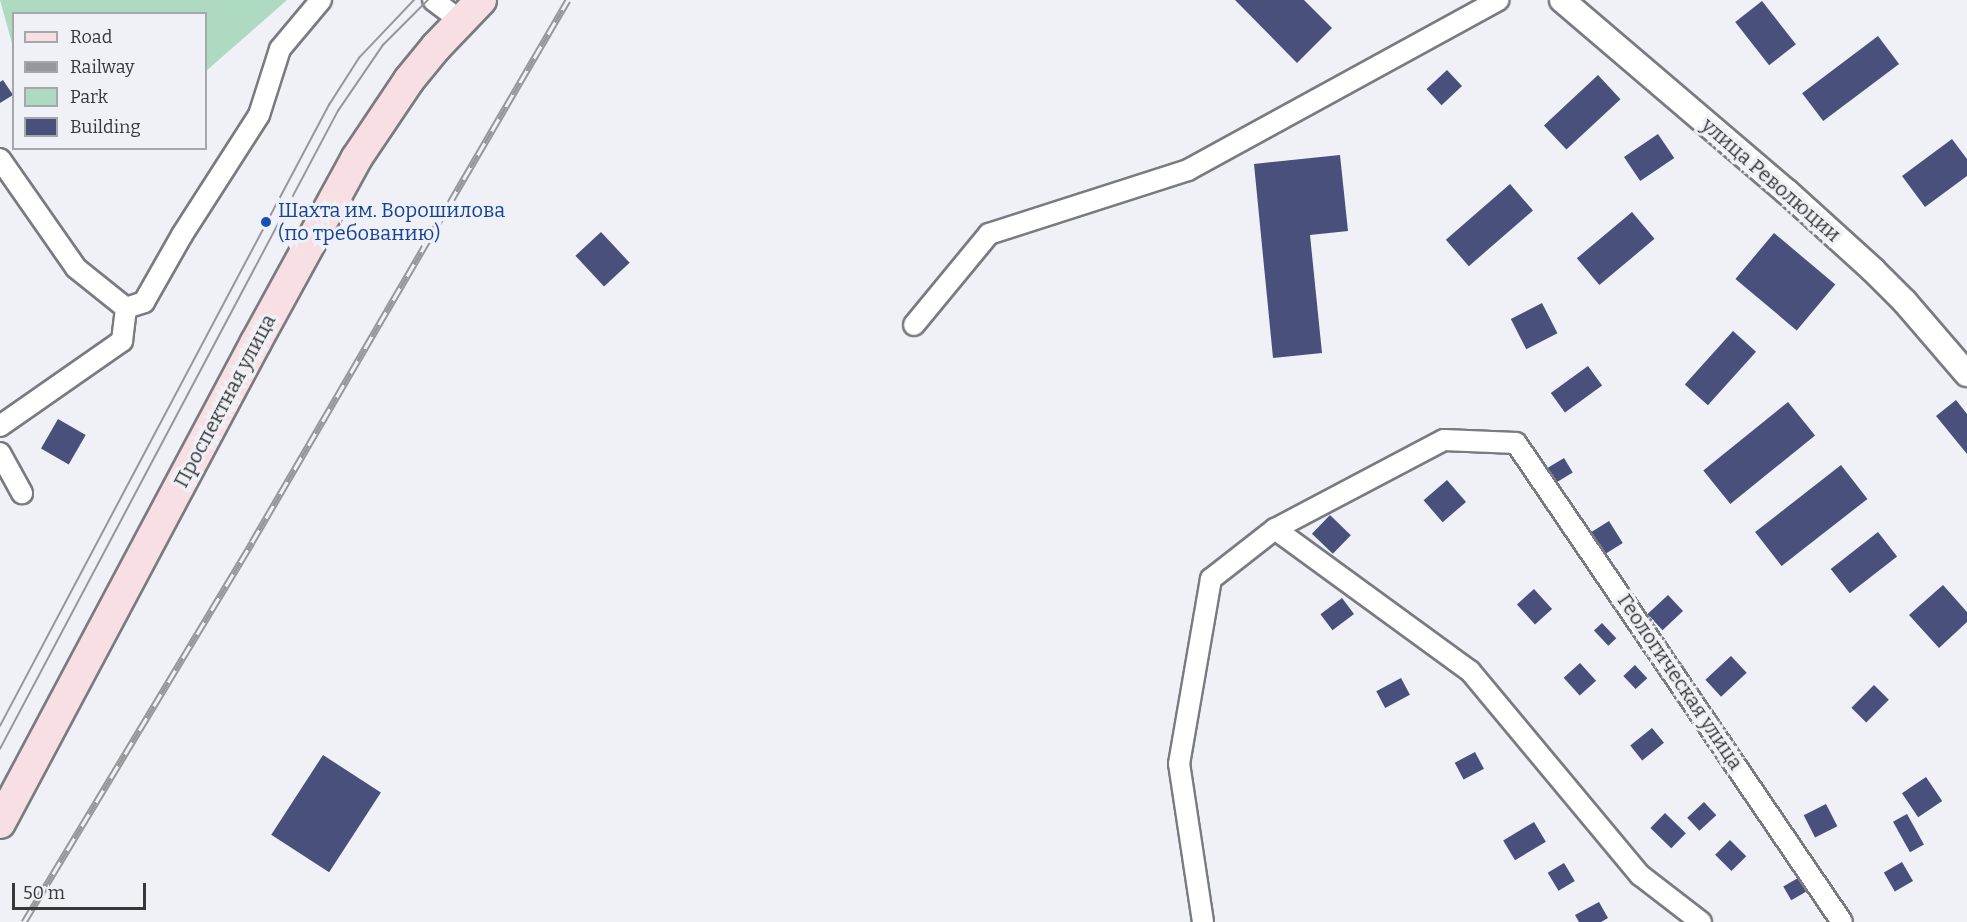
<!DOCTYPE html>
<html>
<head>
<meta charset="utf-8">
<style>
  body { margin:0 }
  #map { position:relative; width:1967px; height:922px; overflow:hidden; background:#eff1f7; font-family:Bitter,serif }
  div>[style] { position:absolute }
  .green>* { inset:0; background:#aedac2 }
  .building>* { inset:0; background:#49507c; transform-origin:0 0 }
  .roads { filter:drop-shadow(2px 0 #7a7b80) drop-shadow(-2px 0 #7a7b80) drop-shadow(0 2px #7a7b80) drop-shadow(0 -2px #7a7b80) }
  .minor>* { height:20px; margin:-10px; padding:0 10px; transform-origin:10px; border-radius:10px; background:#fff }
  .tertiary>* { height:24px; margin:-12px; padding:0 12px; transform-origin:12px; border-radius:12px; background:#fff }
  .primary>* { height:30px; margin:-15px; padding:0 15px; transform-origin:15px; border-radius:15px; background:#f8dfe3 }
  .tram>* { height:1.5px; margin:-0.75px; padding:0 0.75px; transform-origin:0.75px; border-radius:0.75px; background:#96979b }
  .rail>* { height:7px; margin-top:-3.5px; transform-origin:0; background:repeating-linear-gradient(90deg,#eff1f7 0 14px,#96979b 0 28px); box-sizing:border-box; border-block:2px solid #96979b }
  .dots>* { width:16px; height:16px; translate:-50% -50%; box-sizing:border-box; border:3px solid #eff1f7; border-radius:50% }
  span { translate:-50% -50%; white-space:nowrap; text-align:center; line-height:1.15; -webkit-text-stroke:6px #eff1f7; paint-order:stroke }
  .street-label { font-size:20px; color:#37383a }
  .transit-label { font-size:20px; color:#164399 }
  .left { translate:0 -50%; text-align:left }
  .legend { position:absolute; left:12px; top:12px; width:195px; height:138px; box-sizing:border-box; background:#eff1f7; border:2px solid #a5a7ab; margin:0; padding:8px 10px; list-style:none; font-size:18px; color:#37383a }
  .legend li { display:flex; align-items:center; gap:12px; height:30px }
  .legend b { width:30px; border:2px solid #a5a7ab }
  .scale { position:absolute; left:12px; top:883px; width:134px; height:27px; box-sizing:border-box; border:3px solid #37383a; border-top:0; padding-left:8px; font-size:18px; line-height:21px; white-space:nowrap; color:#37383a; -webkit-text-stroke:4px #eff1f7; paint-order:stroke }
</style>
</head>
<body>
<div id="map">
  <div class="green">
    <div style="clip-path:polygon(0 0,287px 0,206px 71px,206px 14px,14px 14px,13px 47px)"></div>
  </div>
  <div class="building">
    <div style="clip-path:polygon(1235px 0,1304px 0,1332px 28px,1297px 63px)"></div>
    <div style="left:1762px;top:1px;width:55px;height:34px;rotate:52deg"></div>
    <div style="left:1878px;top:36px;width:35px;height:95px;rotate:53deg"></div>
    <div style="left:1447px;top:70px;width:22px;height:28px;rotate:47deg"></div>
    <div style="left:1598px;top:75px;width:33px;height:74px;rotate:47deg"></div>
    <div style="clip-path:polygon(3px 80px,13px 95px,0 103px,0 82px)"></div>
    <div style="left:1658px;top:134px;width:29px;height:41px;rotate:56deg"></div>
    <div style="clip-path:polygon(1952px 139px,1967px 159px,1967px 176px,1925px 207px,1902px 176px)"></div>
    <div style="clip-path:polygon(1340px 155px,1348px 231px,1310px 235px,1322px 353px,1273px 358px,1254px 164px)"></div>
    <div style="left:1510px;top:184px;width:35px;height:85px;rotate:49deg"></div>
    <div style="left:1632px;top:212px;width:35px;height:72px;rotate:50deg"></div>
    <div style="left:601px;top:232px;width:42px;height:35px;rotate:47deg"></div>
    <div style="left:1774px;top:233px;width:80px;height:60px;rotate:40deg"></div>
    <div style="left:1542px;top:303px;width:34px;height:35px;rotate:63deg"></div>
    <div style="left:1733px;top:331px;width:31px;height:72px;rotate:42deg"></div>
    <div style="left:1588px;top:366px;width:24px;height:46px;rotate:54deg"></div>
    <div style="clip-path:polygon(1956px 400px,1967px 414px,1967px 454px,1936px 416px)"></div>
    <div style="left:1788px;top:402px;width:43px;height:109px;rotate:51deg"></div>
    <div style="left:58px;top:419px;width:32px;height:34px;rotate:30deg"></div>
    <div style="left:1564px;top:458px;width:17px;height:27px;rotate:59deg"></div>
    <div style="left:1841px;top:465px;width:43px;height:109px;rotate:52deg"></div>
    <div style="left:1447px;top:480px;width:29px;height:31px;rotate:49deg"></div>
    <div style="left:1330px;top:515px;width:29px;height:26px;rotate:44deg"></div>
    <div style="left:1609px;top:521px;width:26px;height:25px;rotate:58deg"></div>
    <div style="left:1878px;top:532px;width:31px;height:60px;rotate:52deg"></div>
    <div style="clip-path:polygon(1943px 585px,1967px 612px,1967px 622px,1939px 648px,1909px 615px)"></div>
    <div style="left:1534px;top:589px;width:27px;height:23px;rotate:48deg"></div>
    <div style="left:1668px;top:595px;width:22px;height:28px;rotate:47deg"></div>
    <div style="left:1342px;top:598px;width:20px;height:27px;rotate:53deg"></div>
    <div style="left:1602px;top:623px;width:21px;height:11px;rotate:47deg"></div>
    <div style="left:1731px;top:656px;width:23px;height:35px;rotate:47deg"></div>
    <div style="left:1580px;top:663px;width:24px;height:22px;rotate:48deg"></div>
    <div style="left:1635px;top:665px;width:18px;height:16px;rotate:47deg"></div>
    <div style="left:1401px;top:678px;width:19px;height:28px;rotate:62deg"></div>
    <div style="left:1874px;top:685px;width:21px;height:32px;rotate:45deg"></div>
    <div style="left:1652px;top:728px;width:19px;height:28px;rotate:51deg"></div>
    <div style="left:1475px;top:752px;width:19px;height:23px;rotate:62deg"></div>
    <div style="left:323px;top:755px;width:69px;height:95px;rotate:33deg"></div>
    <div style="left:1926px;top:777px;width:29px;height:29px;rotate:56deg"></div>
    <div style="left:1704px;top:802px;width:18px;height:23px;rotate:47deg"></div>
    <div style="left:1826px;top:804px;width:25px;height:25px;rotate:63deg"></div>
    <div style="left:1665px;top:813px;width:29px;height:21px;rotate:44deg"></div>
    <div style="left:1907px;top:814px;width:35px;height:16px;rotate:61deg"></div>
    <div style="left:1534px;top:822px;width:23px;height:36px;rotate:59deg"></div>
    <div style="left:1730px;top:840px;width:23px;height:21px;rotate:45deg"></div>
    <div style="left:1902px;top:862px;width:22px;height:21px;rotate:60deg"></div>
    <div style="left:1564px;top:863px;width:21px;height:19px;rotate:59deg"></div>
    <div style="left:1798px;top:878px;width:16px;height:17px;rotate:60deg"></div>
    <div style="clip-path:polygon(1599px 902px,1608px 918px,1601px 922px,1579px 922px,1575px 915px)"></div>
  </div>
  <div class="roads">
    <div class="minor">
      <div style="left:433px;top:0;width:35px;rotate:37deg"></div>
      <div style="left:0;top:159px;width:133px;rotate:55.1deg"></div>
      <div style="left:76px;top:268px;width:64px;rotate:38.7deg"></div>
      <div style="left:126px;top:308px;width:19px;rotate:-18deg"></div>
      <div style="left:144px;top:302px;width:77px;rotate:-60.4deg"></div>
      <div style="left:182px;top:235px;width:143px;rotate:-57.3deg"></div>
      <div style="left:259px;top:115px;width:69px;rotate:-72.3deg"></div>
      <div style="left:280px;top:49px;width:64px;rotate:-50.1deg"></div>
      <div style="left:914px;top:325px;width:118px;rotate:-50.5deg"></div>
      <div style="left:989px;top:234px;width:209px;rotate:-17.8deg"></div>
      <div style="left:1188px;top:170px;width:354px;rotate:-28.7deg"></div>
      <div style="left:0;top:426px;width:149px;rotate:-34.9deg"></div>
      <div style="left:122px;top:341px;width:33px;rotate:-83deg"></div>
      <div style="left:0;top:453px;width:46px;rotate:61.2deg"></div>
      <div style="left:1275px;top:529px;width:241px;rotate:36.1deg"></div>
      <div style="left:1470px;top:671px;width:266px;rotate:50.2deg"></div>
      <div style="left:1640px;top:875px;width:77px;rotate:37.6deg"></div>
      <div style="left:1203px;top:922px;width:160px;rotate:-98.6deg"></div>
      <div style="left:1179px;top:764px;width:188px;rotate:-80.2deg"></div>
      <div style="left:1211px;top:579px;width:81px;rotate:-38deg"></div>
      <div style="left:1275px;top:529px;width:191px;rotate:-27.8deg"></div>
      <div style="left:1444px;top:440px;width:72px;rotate:2.4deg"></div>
      <div style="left:1516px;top:443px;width:579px;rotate:55.76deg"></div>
    </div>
    <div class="tertiary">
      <div style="left:1562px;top:0;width:294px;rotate:40.5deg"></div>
      <div style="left:1786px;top:191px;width:118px;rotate:42.2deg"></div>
      <div style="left:1873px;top:270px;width:45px;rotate:45deg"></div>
      <div style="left:1905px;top:302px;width:95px;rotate:49.3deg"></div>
    </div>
    <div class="primary">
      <div style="left:0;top:823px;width:545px;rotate:-61.98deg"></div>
      <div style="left:256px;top:342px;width:209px;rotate:-61.3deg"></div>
      <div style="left:356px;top:159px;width:95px;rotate:-56.1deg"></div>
      <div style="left:409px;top:80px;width:43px;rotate:-50.7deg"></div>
      <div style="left:436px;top:47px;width:65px;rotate:-46.2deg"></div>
    </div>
  </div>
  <div class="tram">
    <div style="left:0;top:726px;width:703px;rotate:-62.09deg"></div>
    <div style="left:329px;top:105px;width:56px;rotate:-57.4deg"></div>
    <div style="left:359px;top:58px;width:80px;rotate:-46.5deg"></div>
    <div style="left:0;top:749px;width:722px;rotate:-62.09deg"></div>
    <div style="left:338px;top:111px;width:80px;rotate:-55.7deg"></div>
    <div style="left:383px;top:45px;width:64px;rotate:-45deg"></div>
  </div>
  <div class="rail">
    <div style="left:24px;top:922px;width:443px;rotate:-59deg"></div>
    <div style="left:252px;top:542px;width:627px;rotate:-59.76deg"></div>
  </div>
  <div class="dots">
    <div style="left:266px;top:222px;background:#1a4fb4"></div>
  </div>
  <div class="street-label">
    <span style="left:1771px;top:180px;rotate:41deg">улица Революции</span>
    <span style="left:225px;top:401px;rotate:-62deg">Проспектная улица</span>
    <span style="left:1680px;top:682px;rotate:56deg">Геологическая улица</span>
  </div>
  <div class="transit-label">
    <span class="left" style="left:278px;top:222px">Шахта им. Ворошилова<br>(по требованию)</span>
  </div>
  <ul class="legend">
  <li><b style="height:8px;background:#f8dfe3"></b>Road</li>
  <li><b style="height:8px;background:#96979b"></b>Railway</li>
  <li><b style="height:16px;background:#aedac2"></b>Park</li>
  <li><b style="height:16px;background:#49507c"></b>Building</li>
  </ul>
  <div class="scale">50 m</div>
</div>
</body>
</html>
